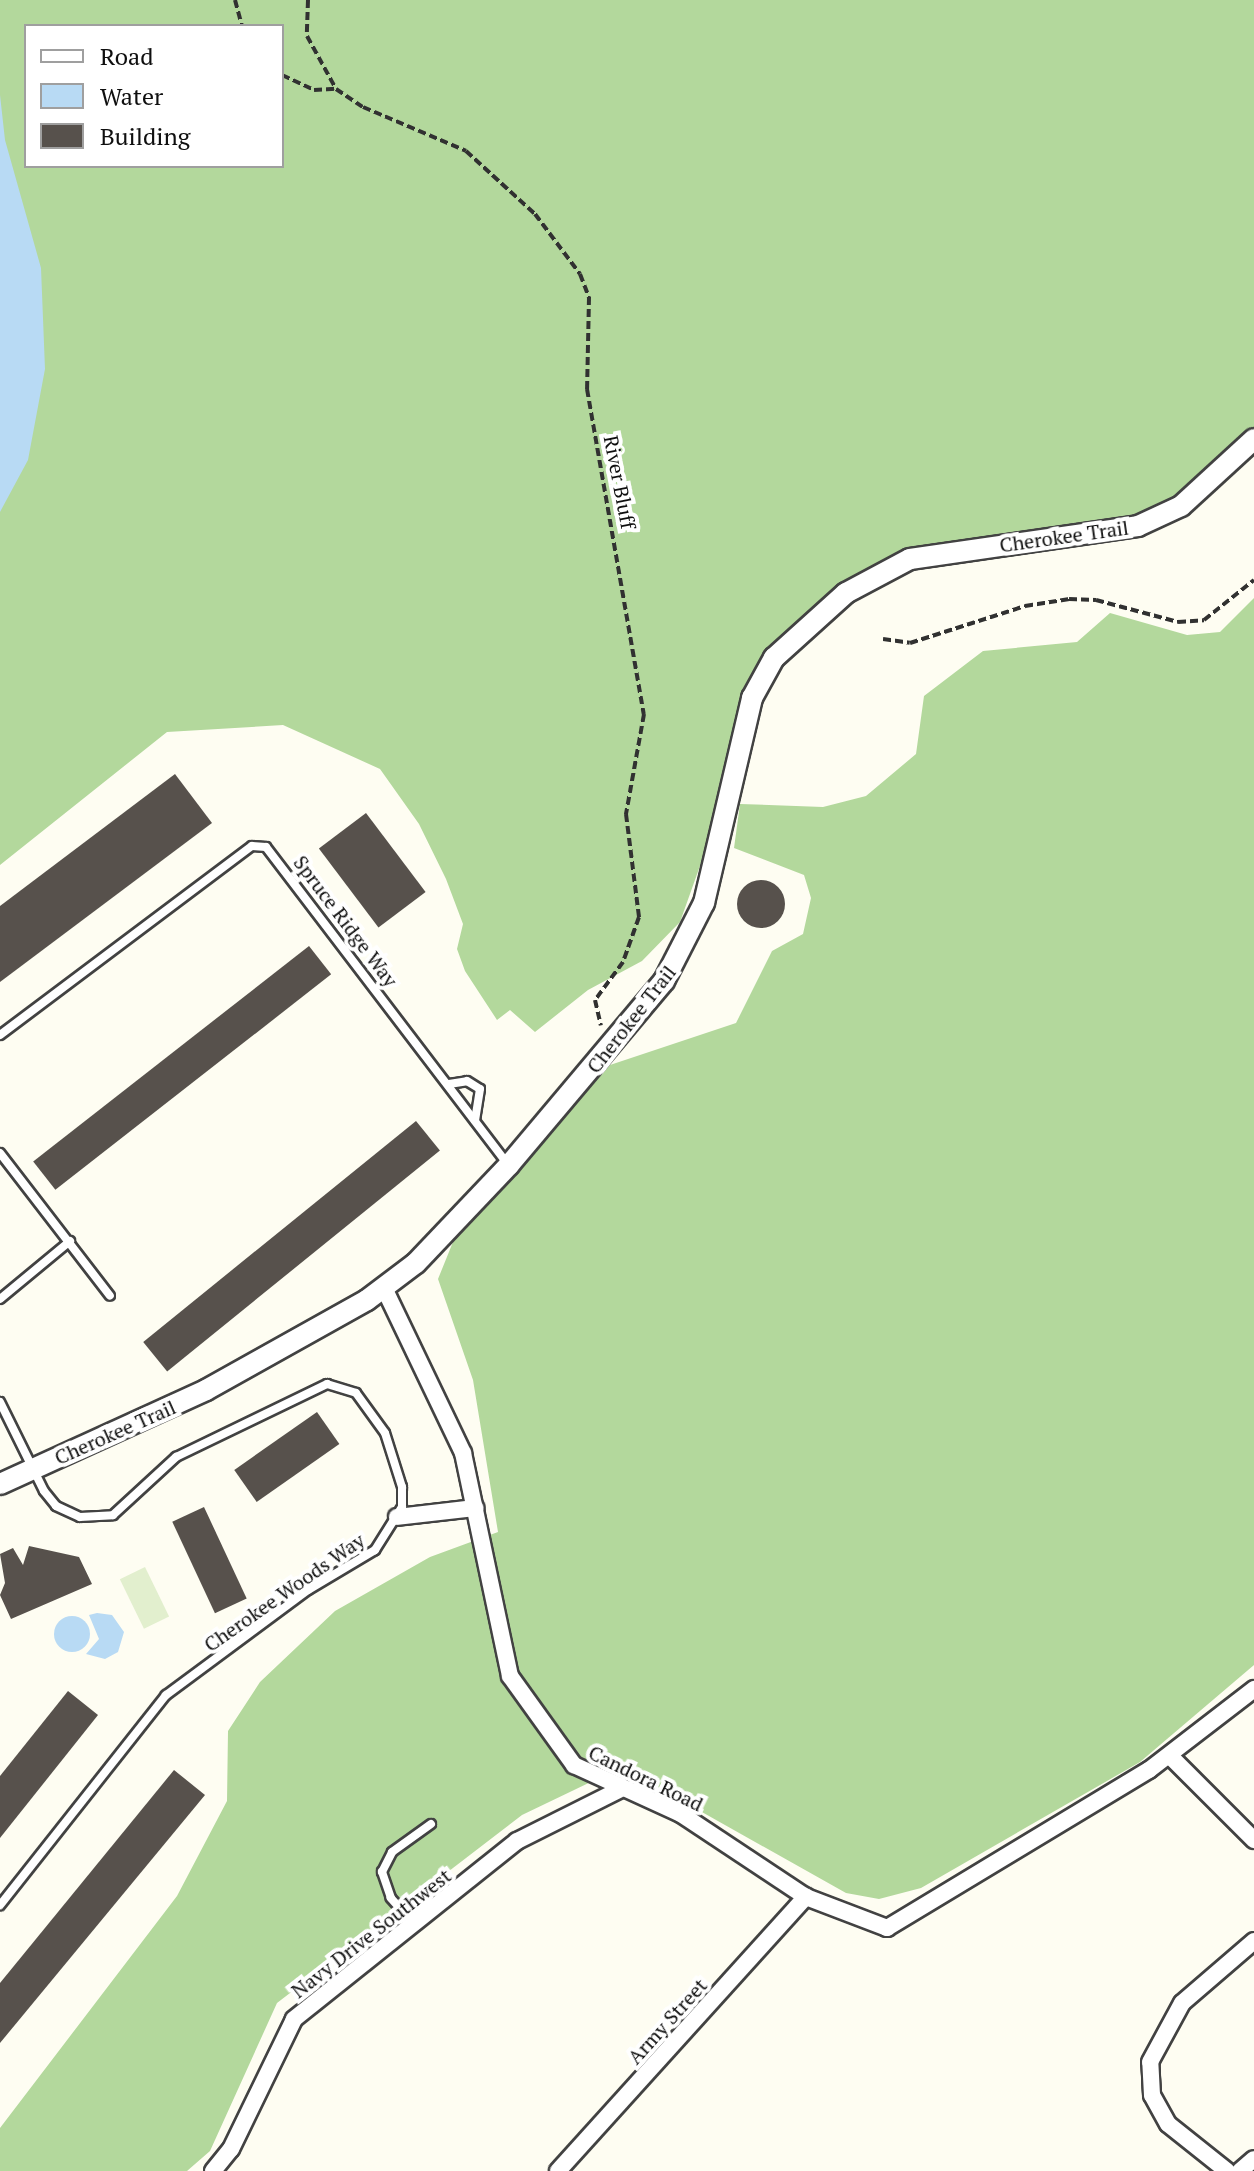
<!DOCTYPE html>
<html>
<head>
<meta charset="utf-8">
<style>
  body { margin:0 }
  #map { position:relative; width:1254px; height:2171px; overflow:hidden; background:#fefdf2; font-family:"PT Serif",serif }
  div>[style] { position:absolute }
  .forest>* { inset:0; background:#b3d89c }
  .pitch>* { inset:0; background:#e2efce; transform-origin:0 0 }
  .water>* { inset:0; background:#b8daf4 }
  .round { border-radius:50% }
  .building>* { inset:0; background:#57514c; transform-origin:0 0 }
  .path>* { height:4px; margin-top:-2px; transform-origin:0; background:repeating-linear-gradient(90deg,#313131 0 8px,transparent 0 12px) }
  .roads { filter:drop-shadow(2px 0 #424242) drop-shadow(-2px 0 #424242) drop-shadow(0 2px #424242) drop-shadow(0 -2px #424242) }
  .service>* { height:8px; margin:-4px; padding:0 4px; transform-origin:4px; border-radius:4px; background:#fff }
  .minor>* { height:16px; margin:-8px; padding:0 8px; transform-origin:8px; border-radius:8px; background:#fff }
  .tertiary>* { height:20px; margin:-10px; padding:0 10px; transform-origin:10px; border-radius:10px; background:#fff }
  span { translate:-50% -50%; white-space:nowrap; text-align:center; line-height:1.15; -webkit-text-stroke:8px #fff; paint-order:stroke }
  .street-label { font-size:20px; color:#0f0f0f }
  .legend { position:absolute; left:24px; top:24px; width:260px; height:144px; box-sizing:border-box; background:#fff; border:2px solid #9f9f9f; margin:0; padding:10px 14px; list-style:none; font-size:24px; color:#0f0f0f }
  .legend li { display:flex; align-items:center; gap:16px; height:40px }
  .legend b { width:40px; border:2px solid #9f9f9f }
</style>
</head>
<body>
<div id="map">
  <div class="forest">
    <div style="clip-path:polygon(evenodd,0 0,1254px 0,1254px 439px,1138px 526px,983px 548px,867px 577px,774px 658px,680px 922px,642px 961px,588px 990px,535px 1032px,510px 1010px,497px 1020px,465px 971px,457px 949px,463px 924px,446px 879px,419px 824px,380px 769px,283px 725px,167px 732px,0 865px,0 0,26px 26px,282px 26px,282px 166px,26px 166px,26px 26px)"></div>
    <div style="clip-path:polygon(1254px 598px,1254px 1665px,1140px 1762px,921px 1888px,879px 1899px,846px 1893px,622px 1767px,522px 1815px,277px 2003px,210px 2151px,187px 2171px,0 2171px,0 2128px,177px 1896px,227px 1801px,228px 1731px,260px 1682px,335px 1611px,430px 1557px,498px 1532px,473px 1380px,438px 1279px,455px 1237px,610px 1065px,736px 1023px,772px 951px,803px 934px,811px 898px,804px 875px,734px 848px,740px 804px,823px 807px,866px 796px,916px 754px,924px 696px,983px 651px,1077px 642px,1110px 613px,1187px 635px,1220px 632px)"></div>
  </div>
  <div class="pitch">
    <div style="left:145px;top:1567px;width:55px;height:28px;rotate:64deg"></div>
  </div>
  <div class="water">
    <div style="clip-path:polygon(0 95px,5px 140px,41px 268px,45px 369px,28px 460px,0 512px)"></div>
    <div style="clip-path:polygon(97px 1613px,112px 1615px,124px 1632px,118px 1652px,105px 1659px,86px 1654px,99px 1639px,89px 1615px)"></div>
    <div class="round" style="left:54px;top:1616px;width:36px;height:36px"></div>
  </div>
  <div class="building">
    <div style="clip-path:polygon(175px 774px,212px 823px,0 982px,0 906px)"></div>
    <div style="left:366px;top:813px;width:99px;height:59px;rotate:53deg"></div>
    <div class="round" style="left:737px;top:880px;width:48px;height:48px"></div>
    <div style="left:309px;top:946px;width:36px;height:350px;rotate:52deg"></div>
    <div style="left:416px;top:1121px;width:38px;height:351px;rotate:51deg"></div>
    <div style="left:317px;top:1412px;width:39px;height:101px;rotate:55deg"></div>
    <div style="left:204px;top:1507px;width:101px;height:35px;rotate:65deg"></div>
    <div style="clip-path:polygon(29px 1546px,79px 1557px,92px 1584px,11px 1619px,0 1595px,5px 1583px,0 1554px,13px 1548px,23px 1565px)"></div>
    <div style="clip-path:polygon(68px 1691px,98px 1715px,0 1838px,0 1776px)"></div>
    <div style="clip-path:polygon(174px 1770px,205px 1795px,0 2043px,0 1983px)"></div>
  </div>
  <div class="path">
    <div style="left:235px;top:0;width:27px;rotate:75deg"></div>
    <div style="left:308px;top:0;width:36px;rotate:92deg"></div>
    <div style="left:307px;top:36px;width:60px;rotate:61.3deg"></div>
    <div style="left:282px;top:75px;width:35px;rotate:25deg"></div>
    <div style="left:314px;top:90px;width:22px;rotate:-3deg"></div>
    <div style="left:336px;top:89px;width:32px;rotate:34deg"></div>
    <div style="left:363px;top:107px;width:112px;rotate:23.1deg"></div>
    <div style="left:466px;top:151px;width:93px;rotate:42.4deg"></div>
    <div style="left:535px;top:214px;width:75px;rotate:53.1deg"></div>
    <div style="left:580px;top:274px;width:25px;rotate:69deg"></div>
    <div style="left:589px;top:297px;width:92px;rotate:91.2deg"></div>
    <div style="left:587px;top:389px;width:330px;rotate:80.1deg"></div>
    <div style="left:644px;top:714px;width:102px;rotate:100.2deg"></div>
    <div style="left:626px;top:814px;width:104px;rotate:82.8deg"></div>
    <div style="left:639px;top:917px;width:48px;rotate:109.6deg"></div>
    <div style="left:623px;top:962px;width:47px;rotate:126.4deg"></div>
    <div style="left:595px;top:1000px;width:26px;rotate:77deg"></div>
    <div style="left:883px;top:639px;width:27px;rotate:8deg"></div>
    <div style="left:910px;top:643px;width:121px;rotate:-17.8deg"></div>
    <div style="left:1025px;top:606px;width:45px;rotate:-9deg"></div>
    <div style="left:1069px;top:599px;width:27px;rotate:2deg"></div>
    <div style="left:1096px;top:600px;width:85px;rotate:15deg"></div>
    <div style="left:1178px;top:622px;width:26px;rotate:-4deg"></div>
    <div style="left:1204px;top:620px;width:64px;rotate:-38.7deg"></div>
  </div>
  <div class="roads">
    <div class="service">
      <div style="left:0;top:1035px;width:315px;rotate:-36.9deg"></div>
      <div style="left:252px;top:846px;width:14px;rotate:4deg"></div>
      <div style="left:266px;top:847px;width:400px;rotate:52.7deg"></div>
      <div style="left:449px;top:1084px;width:18px;rotate:-9deg"></div>
      <div style="left:467px;top:1081px;width:15px;rotate:32deg"></div>
      <div style="left:480px;top:1089px;width:32px;rotate:99deg"></div>
      <div style="left:0;top:1153px;width:180px;rotate:52.4deg"></div>
      <div style="left:0;top:1299px;width:91px;rotate:-39.6deg"></div>
      <div style="left:0;top:1402px;width:99px;rotate:63.7deg"></div>
      <div style="left:44px;top:1491px;width:19px;rotate:51deg"></div>
      <div style="left:56px;top:1506px;width:26px;rotate:25deg"></div>
      <div style="left:80px;top:1517px;width:33px;rotate:-3deg"></div>
      <div style="left:113px;top:1515px;width:86px;rotate:-42.6deg"></div>
      <div style="left:176px;top:1457px;width:168px;rotate:-25.8deg"></div>
      <div style="left:327px;top:1384px;width:30px;rotate:17deg"></div>
      <div style="left:356px;top:1393px;width:49px;rotate:54.1deg"></div>
      <div style="left:385px;top:1433px;width:57px;rotate:72.5deg"></div>
      <div style="left:402px;top:1487px;width:20px;rotate:90deg"></div>
      <div style="left:402px;top:1507px;width:51px;rotate:122.1deg"></div>
      <div style="left:375px;top:1550px;width:78px;rotate:149.2deg"></div>
      <div style="left:308px;top:1590px;width:177px;rotate:143.5deg"></div>
      <div style="left:166px;top:1695px;width:268px;rotate:128.3deg"></div>
      <div style="left:416px;top:1926px;width:38px;rotate:-132deg"></div>
      <div style="left:391px;top:1898px;width:28px;rotate:-109deg"></div>
      <div style="left:382px;top:1872px;width:22px;rotate:-63deg"></div>
      <div style="left:392px;top:1852px;width:48px;rotate:-35.7deg"></div>
    </div>
    <div class="minor">
      <div style="left:384px;top:1288px;width:183px;rotate:64.4deg"></div>
      <div style="left:463px;top:1453px;width:228px;rotate:78.1deg"></div>
      <div style="left:510px;top:1676px;width:110px;rotate:54.3deg"></div>
      <div style="left:574px;top:1765px;width:118px;rotate:24.6deg"></div>
      <div style="left:681px;top:1814px;width:150px;rotate:33.6deg"></div>
      <div style="left:806px;top:1897px;width:87px;rotate:20.9deg"></div>
      <div style="left:887px;top:1928px;width:306px;rotate:-31.1deg"></div>
      <div style="left:1149px;top:1770px;width:133px;rotate:-37.6deg"></div>
      <div style="left:397px;top:1517px;width:79px;rotate:-6.6deg"></div>
      <div style="left:1170px;top:1756px;width:119px;rotate:45deg"></div>
      <div style="left:213px;top:2171px;width:28px;rotate:-51deg"></div>
      <div style="left:231px;top:2149px;width:144px;rotate:-64.1deg"></div>
      <div style="left:294px;top:2019px;width:285px;rotate:-38.6deg"></div>
      <div style="left:517px;top:1841px;width:114px;rotate:-26.6deg"></div>
      <div style="left:558px;top:2171px;width:370px;rotate:-47.9deg"></div>
      <div style="left:1227px;top:2171px;width:75px;rotate:-141.5deg"></div>
      <div style="left:1168px;top:2124px;width:33px;rotate:-119deg"></div>
      <div style="left:1152px;top:2095px;width:33px;rotate:-93deg"></div>
      <div style="left:1150px;top:2062px;width:67px;rotate:-61.5deg"></div>
      <div style="left:1182px;top:2003px;width:95px;rotate:-40.7deg"></div>
      <div style="left:1240px;top:2171px;width:18px;rotate:-41deg"></div>
    </div>
    <div class="tertiary">
      <div style="left:0;top:1484px;width:226px;rotate:-24.5deg"></div>
      <div style="left:206px;top:1390px;width:184px;rotate:-29.2deg"></div>
      <div style="left:367px;top:1300px;width:61px;rotate:-37.1deg"></div>
      <div style="left:416px;top:1263px;width:135px;rotate:-46.5deg"></div>
      <div style="left:509px;top:1165px;width:241px;rotate:-49.9deg"></div>
      <div style="left:664px;top:981px;width:88px;rotate:-62.9deg"></div>
      <div style="left:704px;top:903px;width:211px;rotate:-76.8deg"></div>
      <div style="left:752px;top:698px;width:46px;rotate:-61.2deg"></div>
      <div style="left:774px;top:658px;width:97px;rotate:-42.1deg"></div>
      <div style="left:846px;top:593px;width:72px;rotate:-28deg"></div>
      <div style="left:910px;top:559px;width:230px;rotate:-8.2deg"></div>
      <div style="left:1138px;top:526px;width:47px;rotate:-24.9deg"></div>
      <div style="left:1181px;top:506px;width:99px;rotate:-42.5deg"></div>
    </div>
  </div>
  <div class="street-label">
    <span style="left:620px;top:482px;rotate:79deg">River Bluff</span>
    <span style="left:1064px;top:536px;rotate:-8deg">Cherokee Trail</span>
    <span style="left:346px;top:921px;rotate:53deg">Spruce Ridge Way</span>
    <span style="left:631px;top:1019px;rotate:-52deg">Cherokee Trail</span>
    <span style="left:115px;top:1432px;rotate:-24deg">Cherokee Trail</span>
    <span style="left:284px;top:1592px;rotate:-35deg">Cherokee Woods Way</span>
    <span style="left:646px;top:1778px;rotate:26deg">Candora Road</span>
    <span style="left:371px;top:1933px;rotate:-38deg">Navy Drive Southwest</span>
    <span style="left:667px;top:2021px;rotate:-48deg">Army Street</span>
  </div>
  <ul class="legend">
  <li><b style="height:10px;background:#fff"></b>Road</li>
  <li><b style="height:22px;background:#b8daf4"></b>Water</li>
  <li><b style="height:22px;background:#57514c"></b>Building</li>
  </ul>
</div>
</body>
</html>
